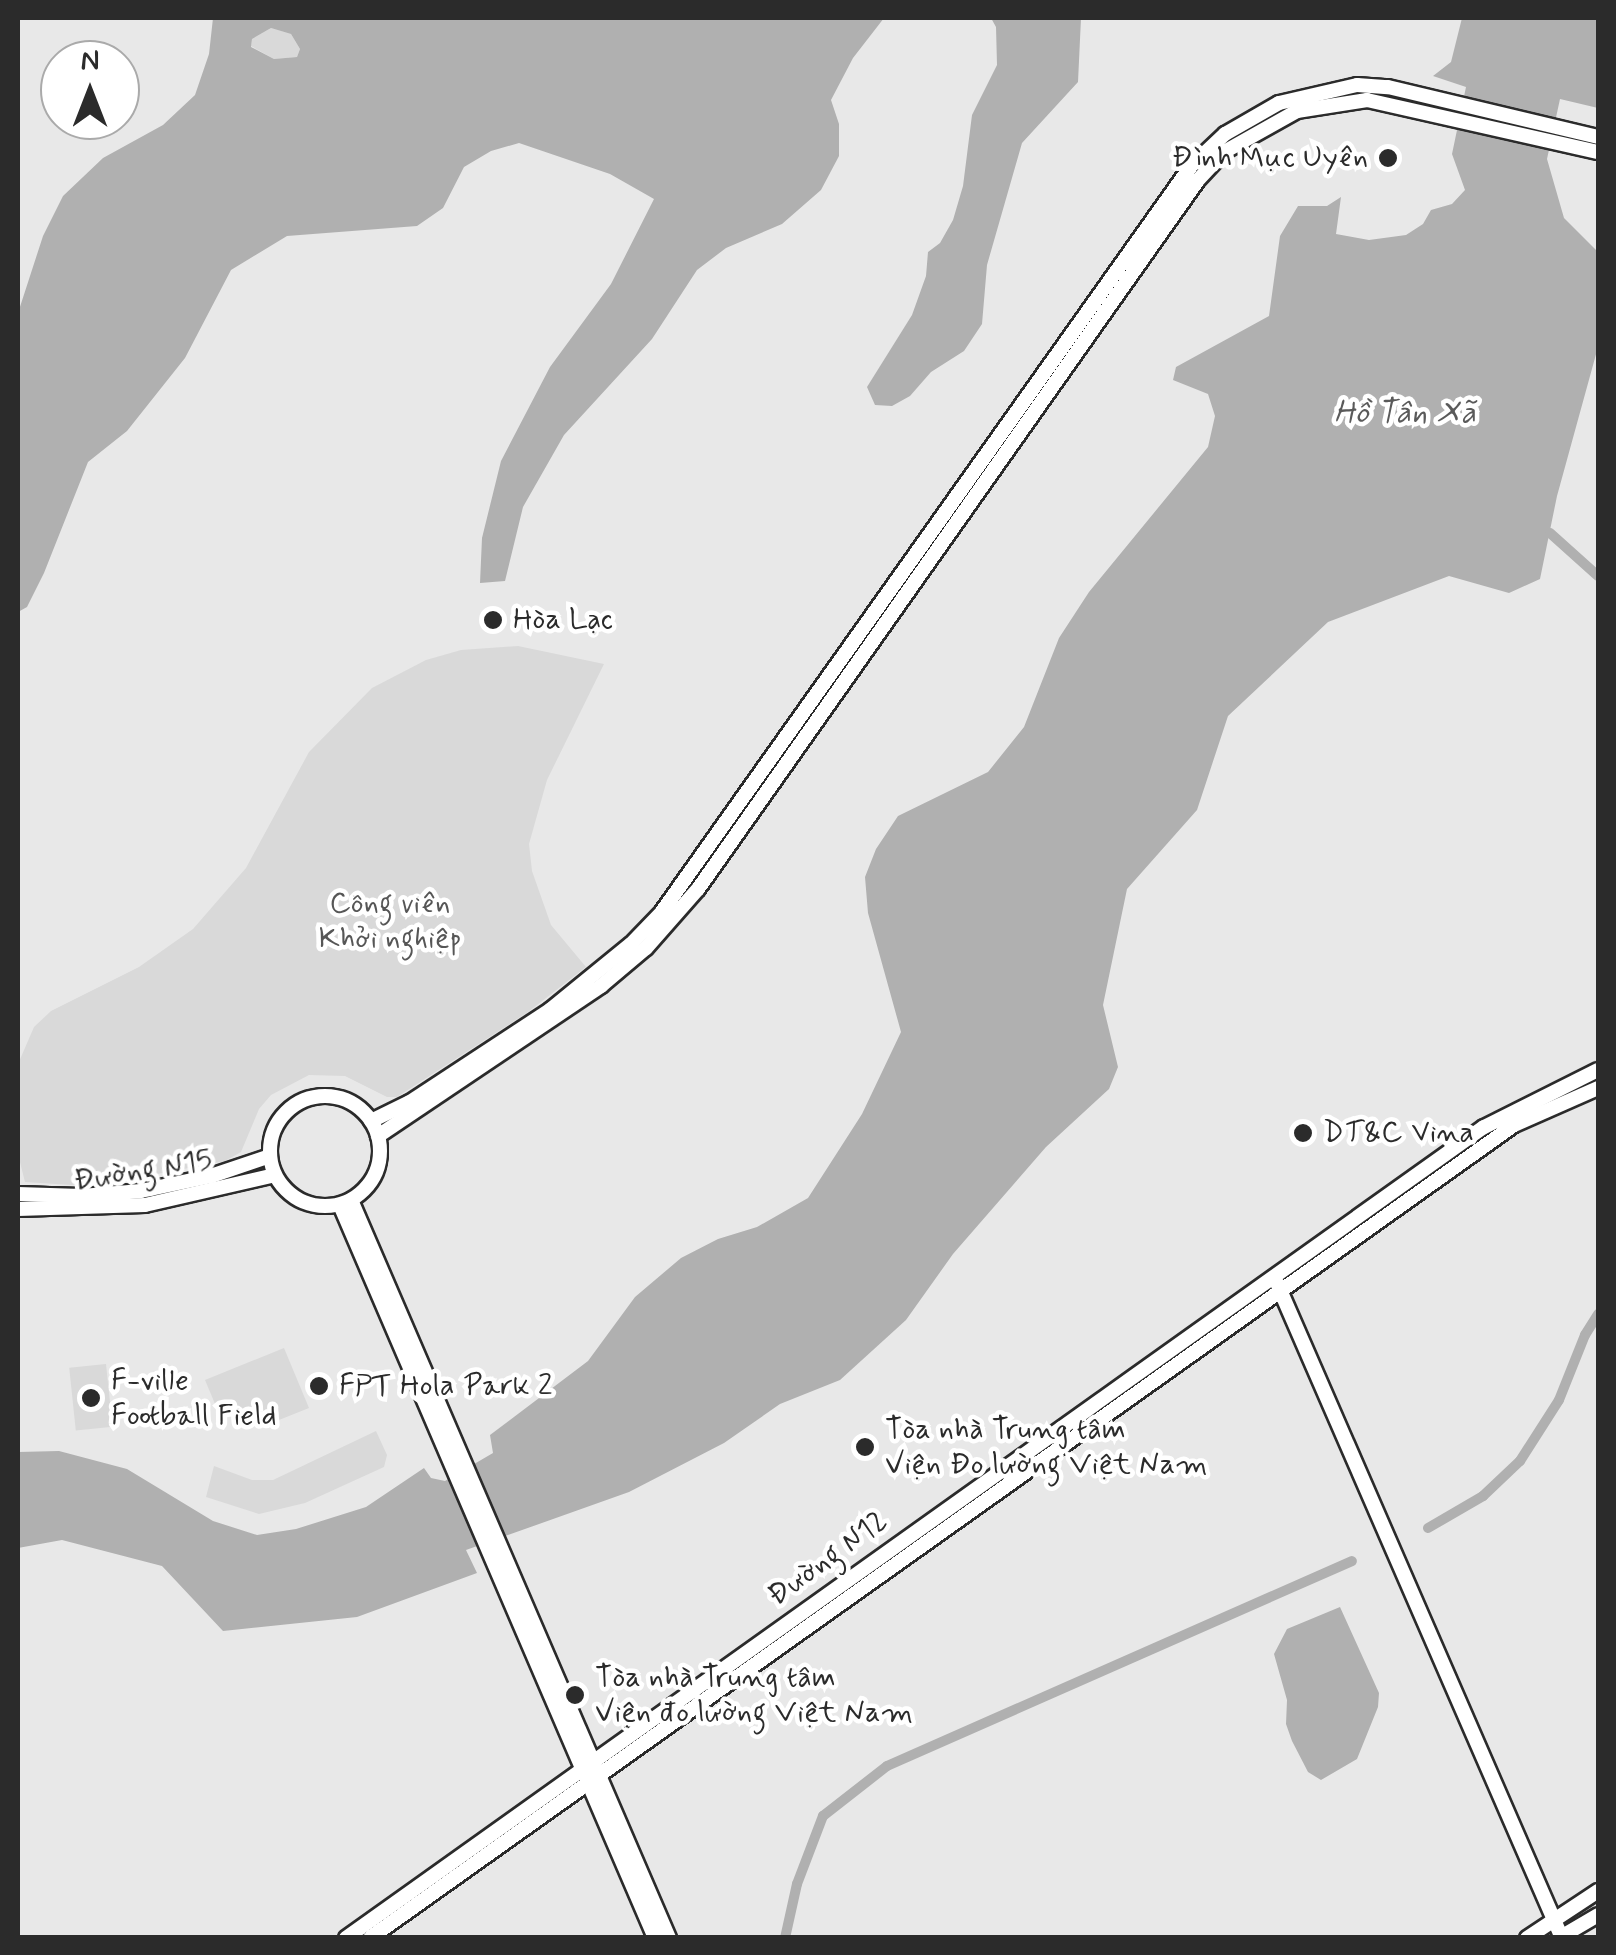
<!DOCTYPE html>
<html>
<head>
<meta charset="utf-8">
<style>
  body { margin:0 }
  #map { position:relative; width:1616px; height:1955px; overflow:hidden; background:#f7f7f7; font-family:Mynerve,sans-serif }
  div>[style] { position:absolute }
  .built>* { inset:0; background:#e8e8e8 }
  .green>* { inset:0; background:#d9d9d9; transform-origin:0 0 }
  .water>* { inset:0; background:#b0b0b0 }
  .canal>* { height:10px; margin:-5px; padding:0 5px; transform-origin:5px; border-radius:5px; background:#b0b0b0 }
  .roads { filter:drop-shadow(2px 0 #2b2b2b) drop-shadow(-2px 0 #2b2b2b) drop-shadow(0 2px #2b2b2b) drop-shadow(0 -2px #2b2b2b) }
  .minor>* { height:14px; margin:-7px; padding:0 7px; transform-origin:7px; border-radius:7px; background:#fff }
  .minor>.ring { margin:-7px; padding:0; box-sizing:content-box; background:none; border:14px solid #fff; border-radius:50% }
  .dots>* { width:28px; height:28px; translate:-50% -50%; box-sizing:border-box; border:5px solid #fff; border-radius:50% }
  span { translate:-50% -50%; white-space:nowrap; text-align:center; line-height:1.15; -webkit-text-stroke:9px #fff; paint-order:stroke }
  .poi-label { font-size:30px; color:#2b2b2b }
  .right { translate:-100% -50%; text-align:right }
  .left { translate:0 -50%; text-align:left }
  .park-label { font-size:30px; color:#565656 }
  .street-label { font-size:30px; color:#2b2b2b }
  .water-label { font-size:32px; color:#5a5a5a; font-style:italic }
  .frame { position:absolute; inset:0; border:20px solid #2b2b2b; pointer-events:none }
  .north { position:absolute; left:40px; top:40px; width:100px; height:100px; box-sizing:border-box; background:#fff; border:2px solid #aaa; border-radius:50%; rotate:0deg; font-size:28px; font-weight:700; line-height:40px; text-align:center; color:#2b2b2b }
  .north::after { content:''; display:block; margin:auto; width:35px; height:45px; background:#2b2b2b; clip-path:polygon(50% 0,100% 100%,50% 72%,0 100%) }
</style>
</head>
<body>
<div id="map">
  <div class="built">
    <div style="clip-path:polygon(evenodd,18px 18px,1598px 18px,1598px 1937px,18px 1937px,18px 18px,60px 60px,120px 60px,120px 120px,60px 120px,60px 60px)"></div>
  </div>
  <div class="green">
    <div style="clip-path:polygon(271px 28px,291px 34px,300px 49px,297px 57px,274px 59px,251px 46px,252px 39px)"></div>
    <div style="clip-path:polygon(518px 646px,604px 664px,547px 780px,529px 844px,532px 871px,551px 925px,586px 967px,528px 1012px,397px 1097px,387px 1097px,345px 1076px,309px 1075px,271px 1095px,259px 1109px,241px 1152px,225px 1161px,126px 1180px,71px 1185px,25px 1182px,19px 1158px,18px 1064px,34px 1027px,51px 1011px,139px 967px,193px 929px,246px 868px,309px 752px,372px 688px,426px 660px,461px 650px)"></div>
    <div style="clip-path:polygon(284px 1348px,309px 1408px,264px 1426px,218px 1411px,205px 1380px)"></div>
    <div style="left:106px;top:1364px;width:63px;height:37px;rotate:84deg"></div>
    <div style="clip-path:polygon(376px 1431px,387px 1455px,384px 1467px,305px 1503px,259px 1514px,206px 1497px,214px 1466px,252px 1480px,273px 1480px)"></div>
  </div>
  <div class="water">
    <div style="clip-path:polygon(evenodd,213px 18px,884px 18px,853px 58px,831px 100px,839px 124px,839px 156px,821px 190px,782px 224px,726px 248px,697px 270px,652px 339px,564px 435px,523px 507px,505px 581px,480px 583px,482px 538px,501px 461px,550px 367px,611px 284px,654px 199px,610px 174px,519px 143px,491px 151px,464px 167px,443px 208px,417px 226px,287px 236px,231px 270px,185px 358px,127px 431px,88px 462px,44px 573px,27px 607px,18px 612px,18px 313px,43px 236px,63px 196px,103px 158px,163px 125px,195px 95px,209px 54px,213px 18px,271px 28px,291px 34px,300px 49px,297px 57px,274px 59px,251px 47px,252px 39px,271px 28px)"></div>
    <div style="clip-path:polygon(991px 18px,1081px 18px,1078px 82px,1022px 143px,987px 265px,982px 324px,964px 351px,931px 372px,910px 396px,892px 406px,875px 405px,867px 387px,912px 315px,926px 276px,928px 252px,940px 243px,953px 220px,963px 186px,972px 115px,997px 65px,996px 27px)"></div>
    <div style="clip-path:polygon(1462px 18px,1598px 18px,1598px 108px,1560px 99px,1547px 159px,1564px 218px,1598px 252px,1598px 347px,1557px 496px,1540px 579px,1509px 593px,1449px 576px,1328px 622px,1228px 716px,1197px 810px,1127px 889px,1103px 1005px,1118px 1067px,1109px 1089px,1046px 1147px,953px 1254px,906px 1320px,840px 1380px,780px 1404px,724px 1443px,629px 1492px,466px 1550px,477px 1573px,357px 1617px,223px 1631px,162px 1566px,62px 1540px,18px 1548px,18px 1452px,59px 1451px,127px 1469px,213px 1521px,257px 1535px,296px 1529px,366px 1507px,424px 1468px,431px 1478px,445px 1481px,493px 1453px,490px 1435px,588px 1361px,635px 1297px,681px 1258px,718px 1239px,757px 1227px,808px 1198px,862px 1114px,901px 1032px,868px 913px,865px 877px,876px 849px,898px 816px,988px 772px,1024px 727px,1059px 638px,1089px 592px,1208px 447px,1215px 416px,1208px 394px,1173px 380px,1176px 367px,1269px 316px,1280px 236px,1298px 206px,1327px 206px,1341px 197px,1336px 234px,1369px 240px,1406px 235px,1423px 224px,1431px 210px,1452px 204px,1465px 190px,1452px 154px,1466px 87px,1433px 76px,1451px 62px)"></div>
    <div style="clip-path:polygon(1340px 1607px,1379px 1693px,1378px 1707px,1357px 1759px,1321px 1780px,1308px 1772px,1292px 1741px,1286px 1724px,1287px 1700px,1274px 1654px,1287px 1629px)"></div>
  </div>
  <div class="canal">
    <div style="left:1550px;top:533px;width:64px;rotate:41.9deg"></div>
    <div style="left:1428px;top:1528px;width:64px;rotate:-30.2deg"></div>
    <div style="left:1483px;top:1496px;width:51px;rotate:-43.4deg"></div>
    <div style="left:1520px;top:1461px;width:72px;rotate:-57.4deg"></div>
    <div style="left:1559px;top:1400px;width:70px;rotate:-68.2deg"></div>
    <div style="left:1585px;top:1335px;width:25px;rotate:-58deg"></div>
    <div style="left:785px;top:1938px;width:55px;rotate:-77.5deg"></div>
    <div style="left:797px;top:1884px;width:73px;rotate:-69.1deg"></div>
    <div style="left:823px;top:1816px;width:81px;rotate:-38deg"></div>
    <div style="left:887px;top:1766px;width:508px;rotate:-23.79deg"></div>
  </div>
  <div class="roads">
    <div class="minor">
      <div class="ring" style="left:270px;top:1096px;width:96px;height:96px"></div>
      <div style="left:371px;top:1121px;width:43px;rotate:-26deg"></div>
      <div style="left:410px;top:1102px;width:168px;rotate:-33.3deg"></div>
      <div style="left:550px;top:1010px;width:104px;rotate:-39.2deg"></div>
      <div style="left:631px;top:944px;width:43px;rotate:-45.9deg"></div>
      <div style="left:661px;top:913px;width:916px;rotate:-54.64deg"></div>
      <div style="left:1191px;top:166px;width:47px;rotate:-43.3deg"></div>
      <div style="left:1225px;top:134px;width:62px;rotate:-29.9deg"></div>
      <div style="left:1279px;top:103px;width:80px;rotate:-13deg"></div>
      <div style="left:1357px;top:85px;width:31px;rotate:4deg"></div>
      <div style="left:1388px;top:87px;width:216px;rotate:13.4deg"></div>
      <div style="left:378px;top:1136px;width:269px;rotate:-33.9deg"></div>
      <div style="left:601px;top:986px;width:59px;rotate:-40.2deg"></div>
      <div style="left:646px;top:948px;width:79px;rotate:-48.6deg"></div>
      <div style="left:698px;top:889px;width:868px;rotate:-54.81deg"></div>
      <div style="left:1198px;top:180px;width:38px;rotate:-47deg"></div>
      <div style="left:1224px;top:152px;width:84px;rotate:-29.3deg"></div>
      <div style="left:1297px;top:111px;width:71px;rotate:-8.9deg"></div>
      <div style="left:1367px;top:100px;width:237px;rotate:12.7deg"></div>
      <div style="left:18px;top:1194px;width:64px;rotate:1.8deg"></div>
      <div style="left:82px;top:1196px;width:59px;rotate:-4.8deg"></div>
      <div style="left:141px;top:1191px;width:72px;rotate:-12.1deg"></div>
      <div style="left:211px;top:1176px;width:62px;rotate:-18.7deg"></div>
      <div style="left:351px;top:1200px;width:804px;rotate:66.69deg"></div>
      <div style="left:340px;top:1205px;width:798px;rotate:66.74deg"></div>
      <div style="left:18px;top:1209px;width:127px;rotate:-1.8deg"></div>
      <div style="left:145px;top:1205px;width:133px;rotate:-13deg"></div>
      <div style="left:1277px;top:1283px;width:714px;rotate:66.49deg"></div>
      <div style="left:346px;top:1938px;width:1397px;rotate:-35.48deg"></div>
      <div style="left:1484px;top:1127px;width:127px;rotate:-26.6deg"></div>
      <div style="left:370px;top:1938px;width:1403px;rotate:-35.4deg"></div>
      <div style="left:1514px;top:1125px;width:92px;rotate:-23.8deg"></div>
      <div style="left:1527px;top:1938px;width:85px;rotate:-33.5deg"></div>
      <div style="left:1559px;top:1938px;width:45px;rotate:-30.5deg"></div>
    </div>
  </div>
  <div class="dots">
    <div style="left:1388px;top:158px;background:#2b2b2b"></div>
    <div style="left:493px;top:620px;background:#2b2b2b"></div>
    <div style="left:1303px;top:1133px;background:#2b2b2b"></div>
    <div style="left:319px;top:1386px;background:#2b2b2b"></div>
    <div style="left:91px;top:1398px;background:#2b2b2b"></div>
    <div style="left:865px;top:1447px;background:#2b2b2b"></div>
    <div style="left:575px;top:1695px;background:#2b2b2b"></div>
  </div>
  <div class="poi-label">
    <span class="right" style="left:1368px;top:158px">Đình Mục Uyên</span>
    <span class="left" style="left:513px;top:620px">Hòa Lạc</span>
    <span class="left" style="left:1323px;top:1133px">DT&amp;C Vina</span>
    <span class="left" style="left:111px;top:1398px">F-ville<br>Football Field</span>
    <span class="left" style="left:339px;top:1386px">FPT Hola Park 2</span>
    <span class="left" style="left:885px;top:1447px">Tòa nhà Trung tâm<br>Viện Đo lường Việt Nam</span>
    <span class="left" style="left:595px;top:1695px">Tòa nhà Trung tâm<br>Viện đo lường Việt Nam</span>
  </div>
  <div class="park-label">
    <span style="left:390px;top:921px">Công viên<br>Khởi nghiệp</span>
  </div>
  <div class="street-label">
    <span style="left:143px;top:1171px;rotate:-9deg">Đường N15</span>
    <span style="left:828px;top:1559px;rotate:-36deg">Đường N12</span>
  </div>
  <div class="water-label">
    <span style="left:1405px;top:413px">Hồ Tân Xã</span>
  </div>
  <div class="frame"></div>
  <div class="north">N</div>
</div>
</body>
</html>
